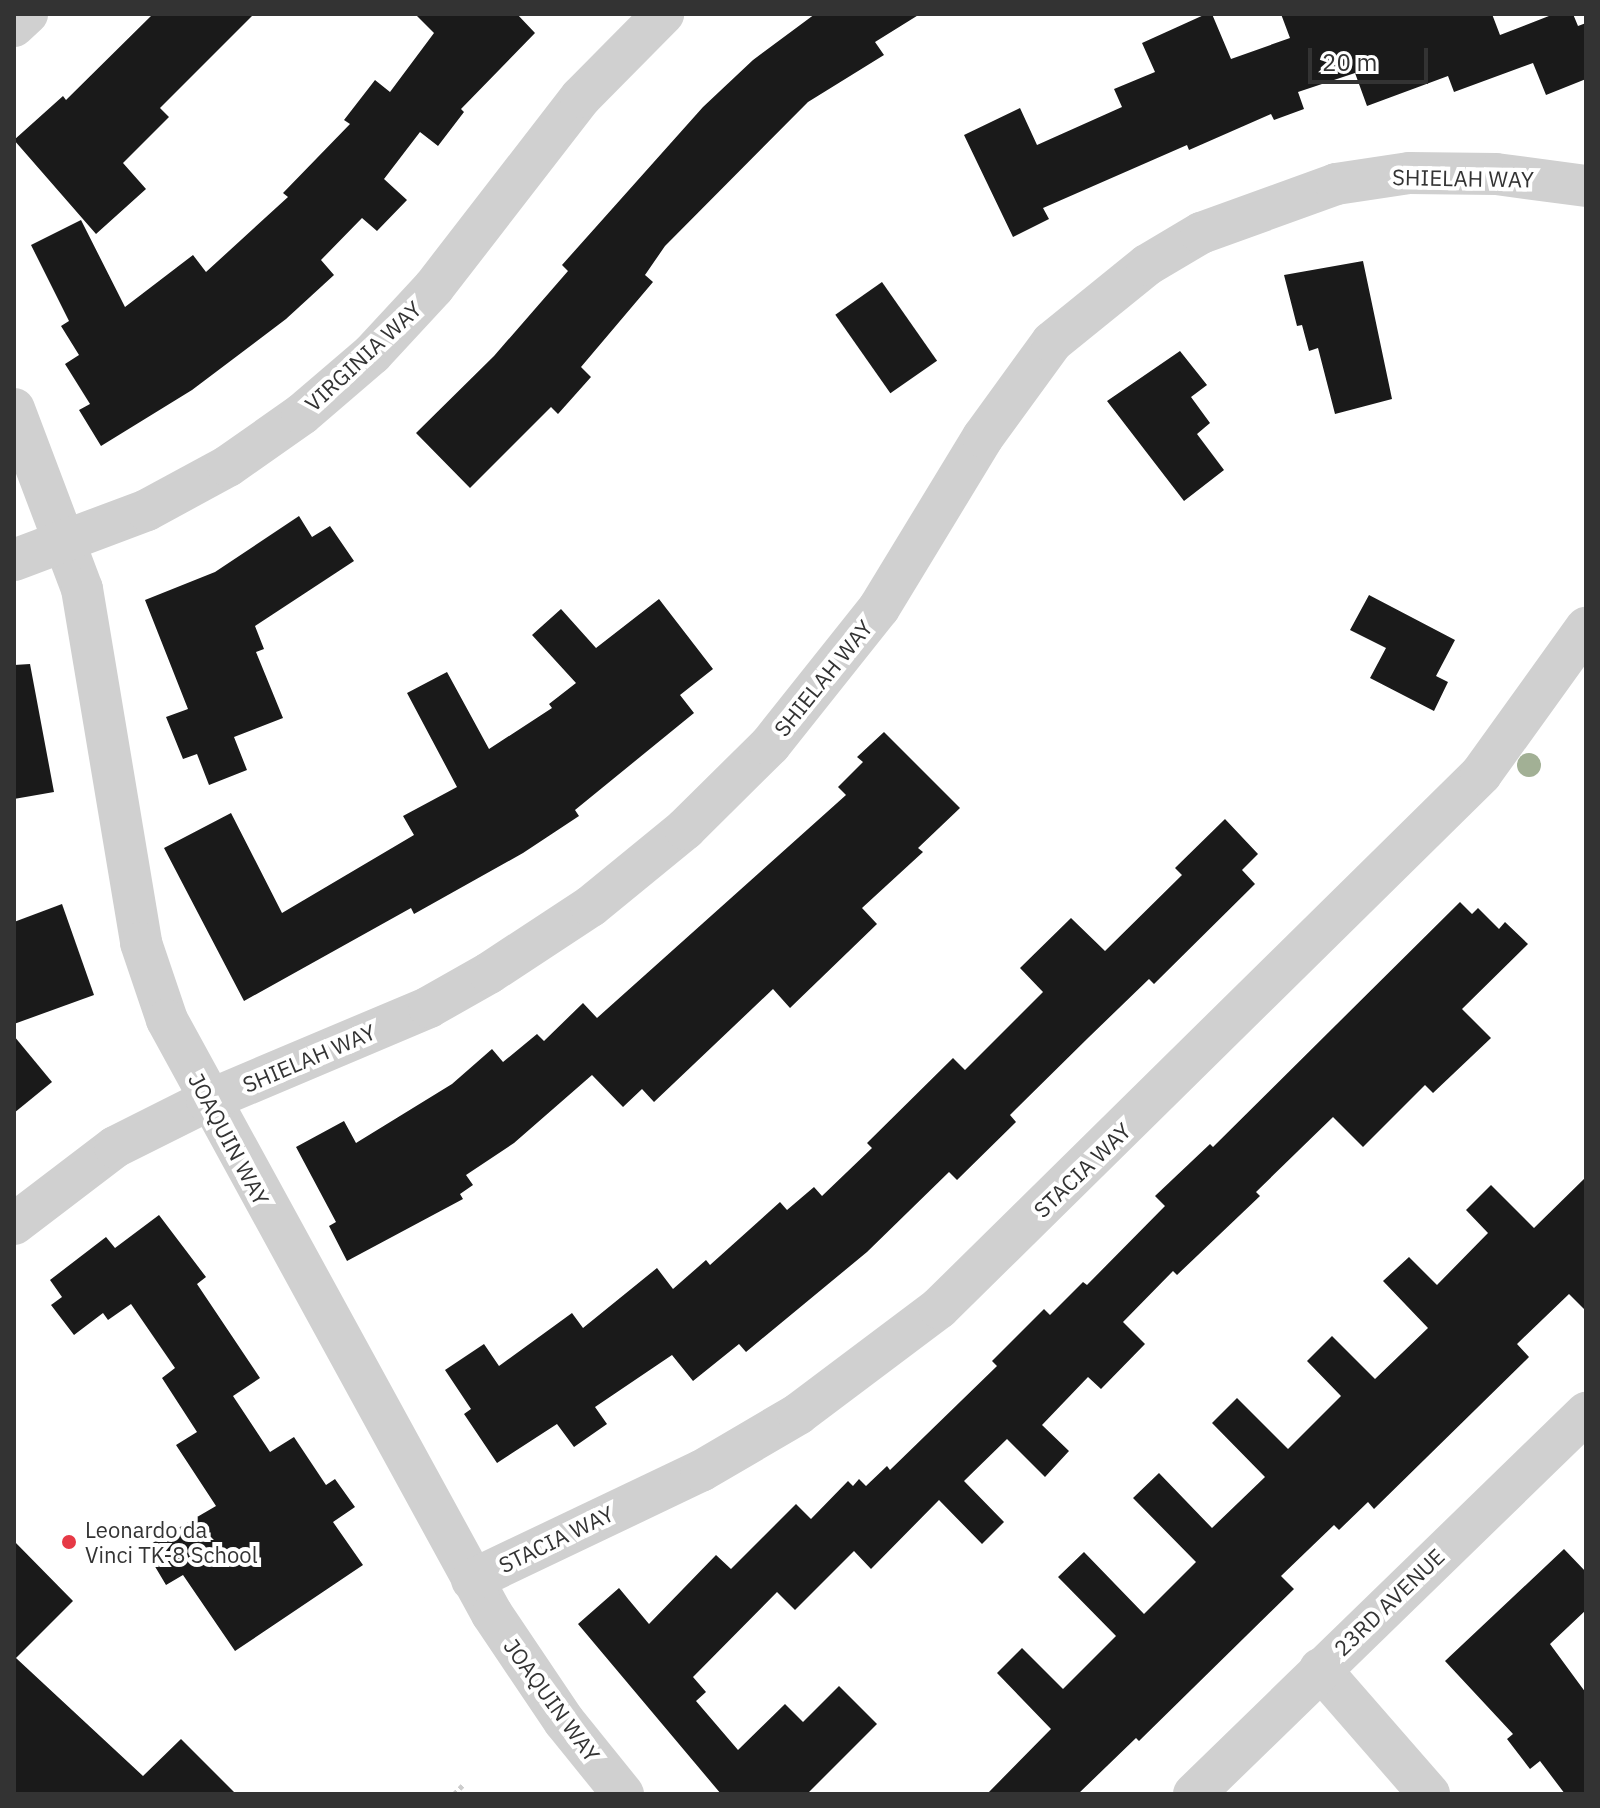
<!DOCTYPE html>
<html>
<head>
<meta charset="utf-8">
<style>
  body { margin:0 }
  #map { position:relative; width:1600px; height:1808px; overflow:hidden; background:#fff; font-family:"IBM Plex Sans",sans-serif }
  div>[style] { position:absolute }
  .building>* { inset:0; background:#1a1a1a; transform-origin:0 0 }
  .path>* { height:5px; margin-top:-2.5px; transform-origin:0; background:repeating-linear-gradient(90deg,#cdcdcd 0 4px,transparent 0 8px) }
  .minor>* { height:42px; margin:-21px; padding:0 21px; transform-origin:21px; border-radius:21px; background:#d0d0d0 }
  .trees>* { width:24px; height:24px; margin:-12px; border-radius:50%; background:#a2b095 }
  .dots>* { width:22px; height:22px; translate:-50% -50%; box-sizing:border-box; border:4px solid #fff; border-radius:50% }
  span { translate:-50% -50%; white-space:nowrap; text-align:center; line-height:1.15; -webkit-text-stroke:8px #fff; paint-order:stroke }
  .street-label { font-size:22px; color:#333 }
  .poi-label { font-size:22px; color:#333 }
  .left { translate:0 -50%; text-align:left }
  .frame { position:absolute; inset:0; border:16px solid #333; pointer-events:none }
  .scale { position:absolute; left:1308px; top:48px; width:120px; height:36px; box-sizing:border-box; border:4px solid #333; border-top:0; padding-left:10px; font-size:24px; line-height:28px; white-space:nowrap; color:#333; -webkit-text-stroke:6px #fff; paint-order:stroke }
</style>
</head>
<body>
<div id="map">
  <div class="building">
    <div style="clip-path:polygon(153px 14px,254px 14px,160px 108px,169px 117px,123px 163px,146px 189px,96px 234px,14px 140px,63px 96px,66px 100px)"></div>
    <div style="clip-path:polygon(415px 14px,517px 14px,535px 33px,461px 109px,464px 112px,438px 146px,420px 132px,384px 179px,407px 200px,377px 231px,362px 218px,321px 260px,334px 275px,286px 319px,192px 390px,101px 446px,79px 410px,90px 404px,65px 364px,79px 355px,61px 326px,69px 321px,31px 245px,81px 220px,125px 307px,193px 255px,206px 272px,288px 197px,283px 193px,350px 124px,344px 120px,375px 80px,390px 92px,434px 33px)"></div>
    <div style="clip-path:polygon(815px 14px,920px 14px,875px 42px,884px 55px,808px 102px,665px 246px,645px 275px,653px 282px,581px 367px,591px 377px,558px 414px,551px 407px,470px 488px,416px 433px,494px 356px,568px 271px,562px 265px,703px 107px,753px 60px)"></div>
    <div style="clip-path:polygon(1206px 14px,1212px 14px,1231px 59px,1290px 38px,1281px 14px,1492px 14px,1500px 35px,1554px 14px,1573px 14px,1578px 26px,1586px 23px,1586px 79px,1546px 95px,1533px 63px,1454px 92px,1448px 76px,1367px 106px,1355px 73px,1298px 92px,1304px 109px,1274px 120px,1271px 114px,1189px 150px,1187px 145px,1043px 208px,1049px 219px,1013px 237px,964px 135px,1020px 108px,1037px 145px,1122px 107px,1114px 89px,1155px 72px,1142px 43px)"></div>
    <div style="clip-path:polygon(1363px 261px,1392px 399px,1335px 414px,1318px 348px,1309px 351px,1302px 325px,1297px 326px,1284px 275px)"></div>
    <div style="left:882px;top:282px;width:96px;height:57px;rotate:55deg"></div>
    <div style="clip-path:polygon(1180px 351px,1207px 385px,1191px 397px,1210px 423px,1197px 434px,1224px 470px,1184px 501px,1107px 401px)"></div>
    <div style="clip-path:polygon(299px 516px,312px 537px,330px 526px,354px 561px,255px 626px,264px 649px,256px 652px,283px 718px,234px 737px,247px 770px,209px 785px,197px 754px,183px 759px,166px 717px,188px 709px,145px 600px,215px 572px)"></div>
    <div style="clip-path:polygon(1369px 595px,1455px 640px,1436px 676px,1448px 682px,1434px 711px,1370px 678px,1386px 648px,1350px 630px)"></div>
    <div style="clip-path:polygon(659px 599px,713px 669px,680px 695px,694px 713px,575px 810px,579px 816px,523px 853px,414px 914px,411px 908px,244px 1001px,164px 848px,231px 813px,282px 913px,414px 835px,403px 816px,457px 787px,407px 693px,447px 672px,489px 749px,552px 708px,549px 704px,576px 683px,532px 635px,561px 609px,596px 648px)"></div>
    <div style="clip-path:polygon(30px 664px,54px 792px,14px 799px,14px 665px)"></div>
    <div style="clip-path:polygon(884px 732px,960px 808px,918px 848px,923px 852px,862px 908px,877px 924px,790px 1008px,773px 989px,654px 1102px,642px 1089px,623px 1107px,592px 1075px,514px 1143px,466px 1175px,473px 1185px,460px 1194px,463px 1199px,347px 1261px,329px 1226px,336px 1222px,296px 1147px,344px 1121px,356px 1143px,452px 1084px,492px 1049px,503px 1062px,537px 1034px,544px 1041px,583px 1003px,597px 1018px,846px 795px,838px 787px,863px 762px,857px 757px)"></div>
    <div style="clip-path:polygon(1225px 819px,1258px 854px,1242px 870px,1255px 884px,1154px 984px,1149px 979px,1088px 1038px,1010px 1115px,1016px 1122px,957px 1180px,949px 1172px,867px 1252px,746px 1352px,739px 1344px,693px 1381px,672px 1355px,595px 1407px,607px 1424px,574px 1447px,557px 1424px,497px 1463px,464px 1414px,471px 1409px,445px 1370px,484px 1344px,499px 1366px,572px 1313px,583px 1328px,657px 1268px,673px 1289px,706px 1260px,710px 1265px,780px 1202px,787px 1210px,814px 1187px,822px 1196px,872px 1148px,867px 1143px,953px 1058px,965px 1070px,1043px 992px,1020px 968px,1071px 918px,1105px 951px,1182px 875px,1175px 868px)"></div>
    <div style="clip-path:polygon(1460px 902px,1472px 914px,1478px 908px,1499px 929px,1505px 922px,1528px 944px,1462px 1009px,1491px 1038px,1433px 1093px,1425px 1085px,1363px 1147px,1333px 1117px,1256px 1192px,1260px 1196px,1177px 1275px,1173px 1271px,1123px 1322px,1145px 1344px,1101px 1389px,1088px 1377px,1042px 1425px,1069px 1451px,1045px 1477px,1007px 1439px,964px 1481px,1004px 1522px,982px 1544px,939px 1500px,871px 1569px,854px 1551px,795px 1610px,777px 1592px,693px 1677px,706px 1692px,696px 1701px,738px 1750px,785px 1704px,803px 1722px,839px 1686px,877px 1724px,807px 1794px,721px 1794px,578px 1624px,619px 1588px,649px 1624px,716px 1555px,731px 1569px,796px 1504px,811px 1519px,848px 1481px,853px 1486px,859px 1479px,866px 1486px,887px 1466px,890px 1470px,997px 1366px,992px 1361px,1044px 1309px,1050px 1315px,1083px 1282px,1087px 1285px,1165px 1206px,1155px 1196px,1210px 1144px,1213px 1147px)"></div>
    <div style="clip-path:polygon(62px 904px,94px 995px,14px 1024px,14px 922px)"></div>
    <div style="clip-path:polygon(14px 1036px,52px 1082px,14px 1113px)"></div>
    <div style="clip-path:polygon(1586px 1177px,1586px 1311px,1569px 1294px,1517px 1344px,1529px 1357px,1374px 1509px,1368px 1502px,1339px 1530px,1334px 1525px,1281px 1576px,1294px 1589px,1139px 1741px,1136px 1738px,1078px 1794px,987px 1794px,1051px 1729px,997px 1673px,1022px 1648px,1063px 1689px,1116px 1636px,1058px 1577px,1084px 1552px,1144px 1614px,1196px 1562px,1133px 1498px,1159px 1473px,1212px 1528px,1265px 1477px,1212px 1423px,1237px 1398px,1288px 1449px,1341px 1396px,1307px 1361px,1332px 1336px,1375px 1379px,1428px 1328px,1383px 1281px,1409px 1257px,1437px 1285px,1488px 1233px,1466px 1210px,1491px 1185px,1534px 1228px)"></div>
    <div style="clip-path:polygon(159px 1215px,206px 1277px,197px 1284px,260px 1378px,233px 1396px,270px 1452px,294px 1437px,326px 1485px,335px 1479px,355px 1507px,333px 1522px,363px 1565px,235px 1651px,183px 1575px,166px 1585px,144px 1548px,216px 1506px,176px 1445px,197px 1432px,162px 1378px,175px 1368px,131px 1304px,108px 1320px,103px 1313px,74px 1335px,51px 1305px,62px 1297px,50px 1280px,106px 1237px,115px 1248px)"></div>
    <div style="clip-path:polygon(14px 1541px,73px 1601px,16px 1658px,143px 1776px,181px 1739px,236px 1794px,14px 1794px)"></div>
    <div style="clip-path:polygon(1564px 1549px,1586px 1572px,1586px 1610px,1550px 1644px,1586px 1693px,1586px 1794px,1565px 1794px,1540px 1761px,1530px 1769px,1507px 1739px,1513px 1734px,1445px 1661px)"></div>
  </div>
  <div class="path">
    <div style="left:454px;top:1794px;width:14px;rotate:-45deg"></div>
  </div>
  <div class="minor">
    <div style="left:14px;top:26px;width:18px;rotate:-43deg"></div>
    <div style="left:14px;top:409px;width:192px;rotate:69.3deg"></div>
    <div style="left:82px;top:589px;width:359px;rotate:80.5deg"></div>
    <div style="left:141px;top:943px;width:81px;rotate:71.3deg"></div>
    <div style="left:167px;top:1020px;width:677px;rotate:61.32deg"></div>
    <div style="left:492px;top:1614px;width:129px;rotate:56.1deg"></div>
    <div style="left:564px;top:1721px;width:94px;rotate:51.1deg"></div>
    <div style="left:14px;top:560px;width:142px;rotate:-20.6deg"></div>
    <div style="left:147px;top:510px;width:92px;rotate:-28.5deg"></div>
    <div style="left:228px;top:466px;width:90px;rotate:-35.1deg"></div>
    <div style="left:302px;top:414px;width:92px;rotate:-40.6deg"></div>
    <div style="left:372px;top:354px;width:91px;rotate:-47.2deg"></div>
    <div style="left:434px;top:287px;width:240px;rotate:-52.3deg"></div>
    <div style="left:581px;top:97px;width:117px;rotate:-45.3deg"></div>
    <div style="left:14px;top:1224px;width:127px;rotate:-37.3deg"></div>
    <div style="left:115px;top:1147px;width:103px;rotate:-26.6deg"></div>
    <div style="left:207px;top:1101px;width:241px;rotate:-22.9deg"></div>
    <div style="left:429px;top:1007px;width:69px;rotate:-29.5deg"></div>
    <div style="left:489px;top:973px;width:122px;rotate:-33.3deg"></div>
    <div style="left:591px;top:906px;width:122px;rotate:-39.3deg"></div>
    <div style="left:685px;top:829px;width:120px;rotate:-44.7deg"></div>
    <div style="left:770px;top:745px;width:175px;rotate:-51.5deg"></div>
    <div style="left:879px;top:608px;width:200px;rotate:-58.7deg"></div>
    <div style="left:983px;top:437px;width:117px;rotate:-54deg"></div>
    <div style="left:1052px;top:342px;width:122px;rotate:-39deg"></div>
    <div style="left:1147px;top:265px;width:63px;rotate:-30.7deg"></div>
    <div style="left:1201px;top:233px;width:144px;rotate:-19.9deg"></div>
    <div style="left:1336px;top:184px;width:74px;rotate:-8.6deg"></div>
    <div style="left:1409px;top:173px;width:87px;rotate:0.7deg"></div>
    <div style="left:1496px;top:174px;width:91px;rotate:7.6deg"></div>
    <div style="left:472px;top:1580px;width:254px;rotate:-25.5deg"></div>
    <div style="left:701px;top:1471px;width:113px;rotate:-30.4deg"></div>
    <div style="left:798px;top:1414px;width:176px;rotate:-36.9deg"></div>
    <div style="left:939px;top:1308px;width:761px;rotate:-44.57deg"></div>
    <div style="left:1481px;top:774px;width:180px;rotate:-54.3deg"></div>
    <div style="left:1320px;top:1669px;width:166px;rotate:48.9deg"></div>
    <div style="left:1194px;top:1794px;width:547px;rotate:-44.18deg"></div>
  </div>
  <div class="trees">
    <div style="left:1529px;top:765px"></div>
  </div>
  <div class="dots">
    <div style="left:69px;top:1542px;background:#e63946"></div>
  </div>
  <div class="street-label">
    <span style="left:1463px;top:178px;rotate:1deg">SHIELAH WAY</span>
    <span style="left:363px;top:356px;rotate:-43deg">VIRGINIA WAY</span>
    <span style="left:823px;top:678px;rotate:-51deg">SHIELAH WAY</span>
    <span style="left:309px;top:1058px;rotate:-23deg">SHIELAH WAY</span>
    <span style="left:229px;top:1139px;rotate:62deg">JOAQUIN WAY</span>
    <span style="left:1082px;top:1170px;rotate:-44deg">STACIA WAY</span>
    <span style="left:556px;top:1539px;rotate:-26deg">STACIA WAY</span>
    <span style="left:1389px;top:1602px;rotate:-44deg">23RD AVENUE</span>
    <span style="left:552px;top:1700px;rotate:54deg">JOAQUIN WAY</span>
  </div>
  <div class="poi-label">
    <span class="left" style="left:85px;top:1542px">Leonardo da<br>Vinci TK-8 School</span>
  </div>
  <div class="frame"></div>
  <div class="scale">20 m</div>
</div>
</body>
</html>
